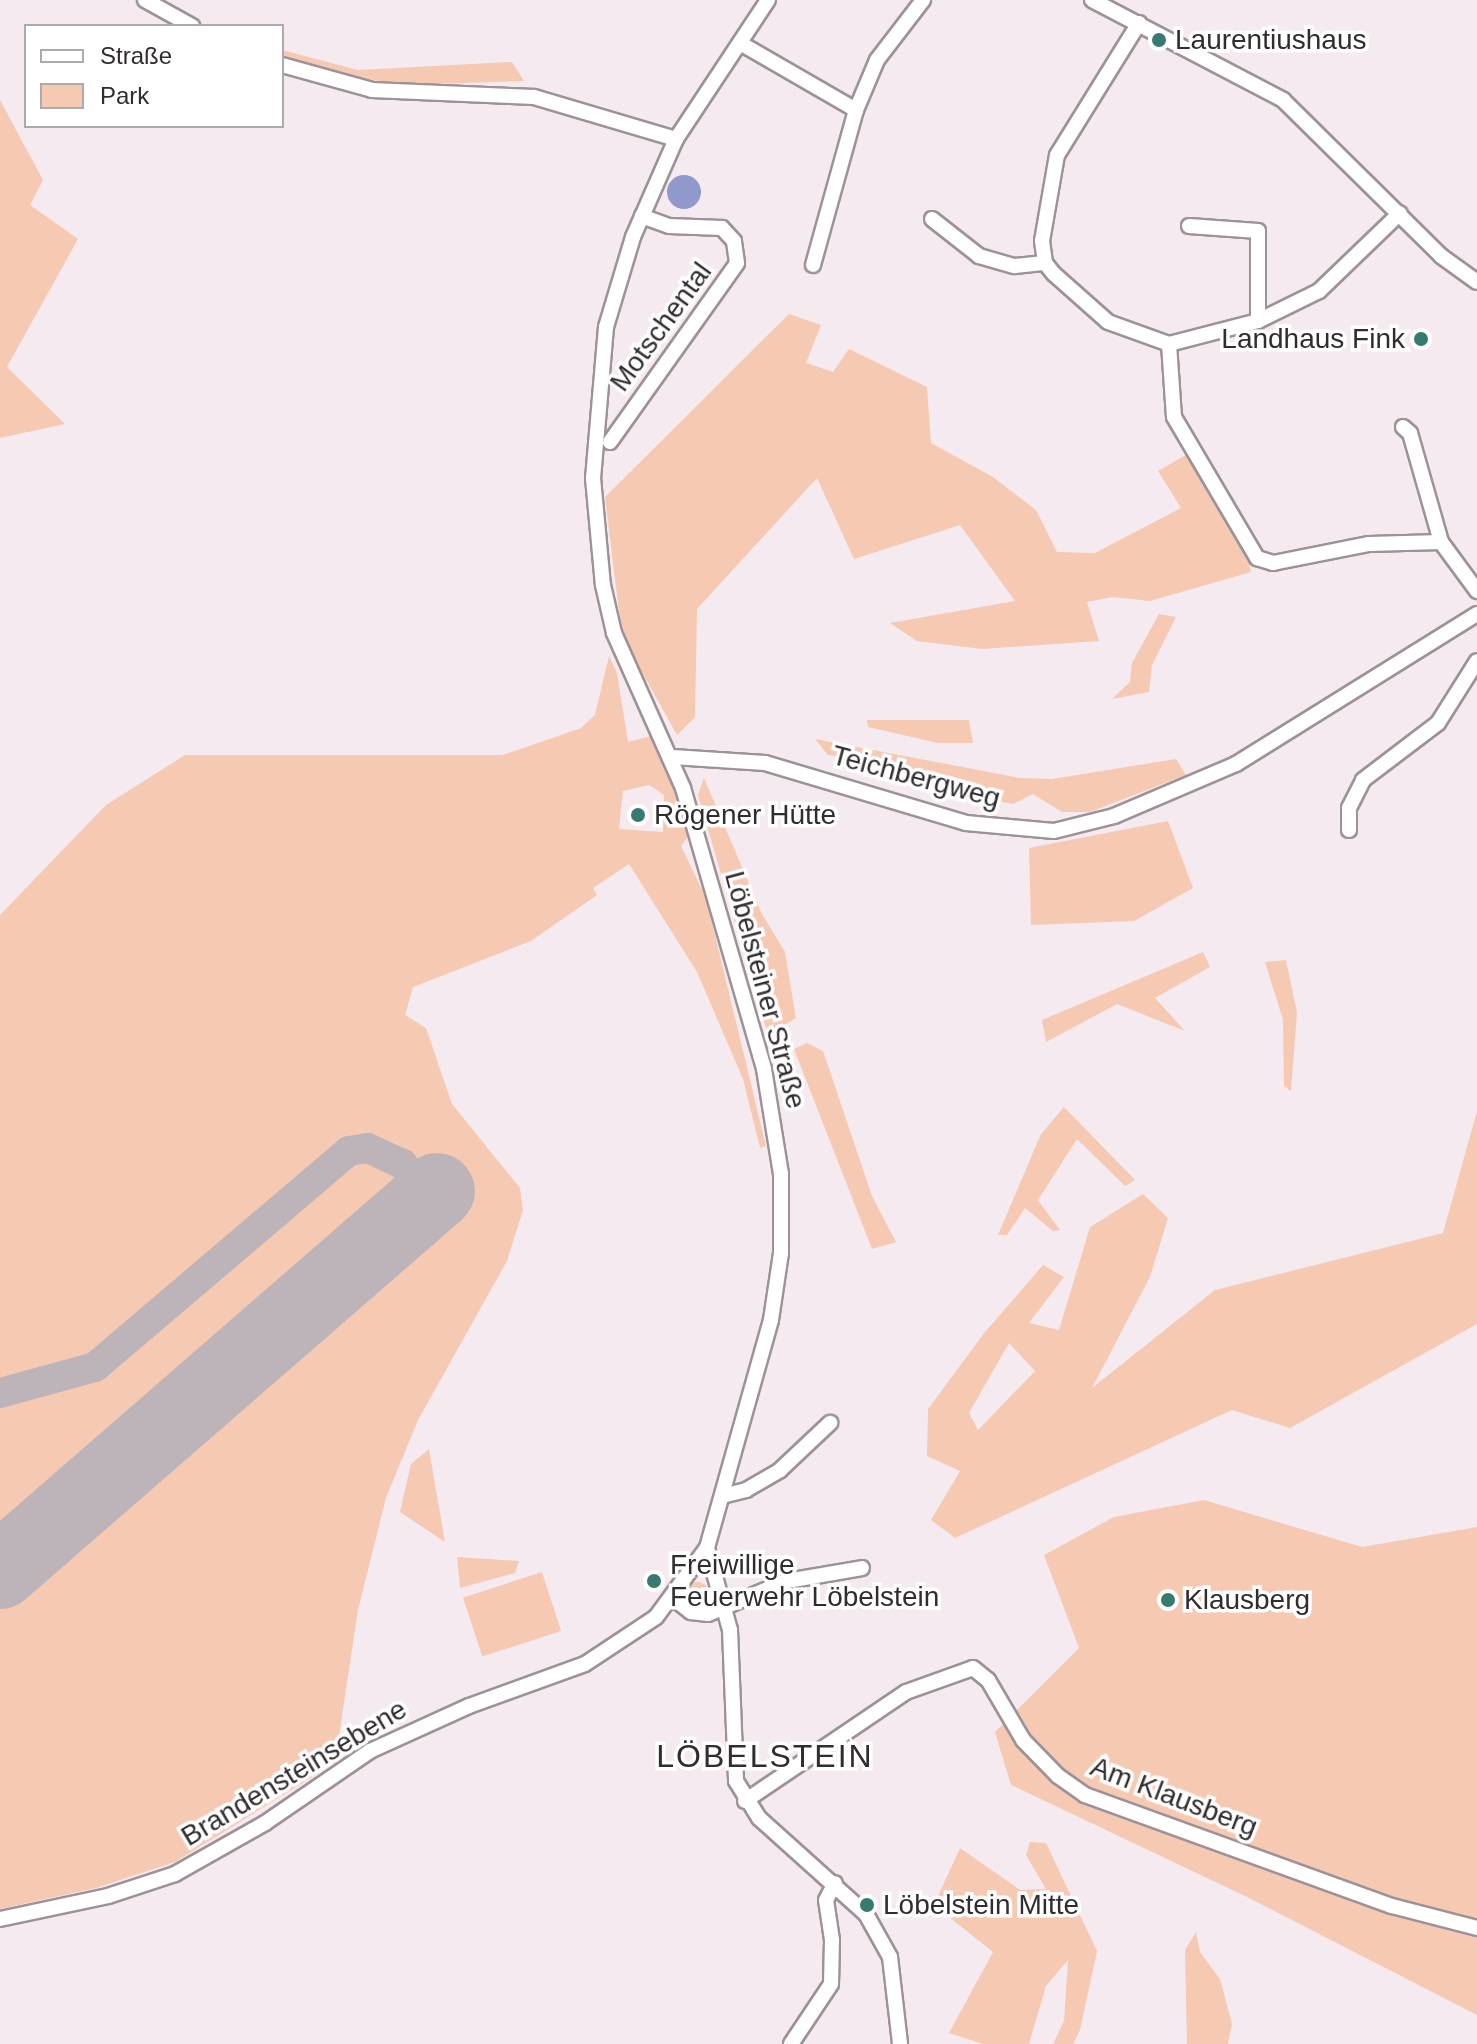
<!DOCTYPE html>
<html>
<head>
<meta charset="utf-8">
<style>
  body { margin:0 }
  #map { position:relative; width:1477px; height:2044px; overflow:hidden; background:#f5eaf0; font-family:Arial,sans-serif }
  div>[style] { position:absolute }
  .green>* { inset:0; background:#f6c9b3; transform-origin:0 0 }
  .round { border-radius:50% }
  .water>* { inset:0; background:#9199cc }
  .taxiway>* { height:30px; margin:-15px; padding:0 15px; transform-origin:15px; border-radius:15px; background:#bdb4b9 }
  .runway>* { height:76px; margin:-38px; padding:0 38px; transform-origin:38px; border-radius:38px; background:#bdb4b9 }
  .roads { filter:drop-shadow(2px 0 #9c9297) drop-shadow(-2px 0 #9c9297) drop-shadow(0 2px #9c9297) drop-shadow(0 -2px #9c9297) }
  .street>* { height:14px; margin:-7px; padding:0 7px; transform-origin:7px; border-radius:7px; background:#fff }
  .dots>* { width:22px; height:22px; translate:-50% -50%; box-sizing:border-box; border:4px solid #fff; border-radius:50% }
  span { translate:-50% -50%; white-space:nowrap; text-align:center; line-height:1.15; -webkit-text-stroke:7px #fff; paint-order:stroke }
  .poi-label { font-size:28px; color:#302c2f }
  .left { translate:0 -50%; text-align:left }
  .right { translate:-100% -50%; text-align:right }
  .street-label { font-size:28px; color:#302c2f }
  .quarter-label { font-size:32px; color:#302c2f; letter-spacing:2px }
  .legend { position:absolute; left:24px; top:24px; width:260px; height:104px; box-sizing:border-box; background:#fff; border:2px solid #acabac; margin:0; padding:10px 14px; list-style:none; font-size:24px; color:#302c2f }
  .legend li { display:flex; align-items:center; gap:16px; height:40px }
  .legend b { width:40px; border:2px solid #acabac }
</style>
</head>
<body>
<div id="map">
  <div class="green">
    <div style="clip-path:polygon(282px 50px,358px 70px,512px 62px,524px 81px,402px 85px,346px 75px,282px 56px)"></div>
    <div style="clip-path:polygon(0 100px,43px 180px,30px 205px,78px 239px,7px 367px,65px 424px,0 438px)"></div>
    <div style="clip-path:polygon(789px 314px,821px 325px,806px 363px,833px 372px,849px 349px,927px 387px,931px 443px,993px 477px,1036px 510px,1057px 552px,1095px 553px,1181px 508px,1158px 471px,1191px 452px,1247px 553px,1251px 572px,1150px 601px,1112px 597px,1087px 602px,1099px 641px,983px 649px,917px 641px,890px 623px,1015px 601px,960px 525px,854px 559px,817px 478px,697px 609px,695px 717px,677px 735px,622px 636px,605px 497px)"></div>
    <div style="clip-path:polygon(1159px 614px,1176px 617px,1152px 665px,1149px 692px,1112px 699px,1130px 682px,1132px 663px)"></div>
    <div style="clip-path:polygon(evenodd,609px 656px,617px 673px,628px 742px,655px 735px,677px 795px,689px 835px,681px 846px,706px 898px,766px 1146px,760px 1148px,743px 1079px,697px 972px,629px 864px,593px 888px,597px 895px,531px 941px,413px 987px,405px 1015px,426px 1028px,452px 1104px,520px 1188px,523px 1210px,507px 1261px,418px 1420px,386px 1498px,358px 1610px,335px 1763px,175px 1862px,96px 1888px,0 1909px,0 915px,106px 805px,185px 755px,503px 755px,581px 728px,595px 715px,609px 656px,649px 785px,664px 795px,663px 832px,619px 829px,623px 791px,649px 785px)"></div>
    <div style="clip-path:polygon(867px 720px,969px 720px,973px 743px,938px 743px,868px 727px)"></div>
    <div style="clip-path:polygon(815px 739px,1020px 778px,1052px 779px,1176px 759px,1186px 775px,1090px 812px,1062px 812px,1033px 794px,1013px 804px,915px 784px,892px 763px,828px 755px)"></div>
    <div style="clip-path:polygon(704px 778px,762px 914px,785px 952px,796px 1018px,768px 1035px,698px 795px)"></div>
    <div style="clip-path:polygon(1168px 821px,1193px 888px,1134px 921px,1031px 925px,1029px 848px)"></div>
    <div style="clip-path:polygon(1203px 952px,1210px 967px,1155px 998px,1185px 1031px,1117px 1004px,1046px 1042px,1042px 1020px)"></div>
    <div style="clip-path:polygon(1286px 960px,1297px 1013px,1291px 1091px,1284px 1086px,1283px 1020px,1265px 962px)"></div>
    <div style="clip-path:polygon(807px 1043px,823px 1051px,872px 1196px,896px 1242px,872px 1249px,794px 1049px)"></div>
    <div style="clip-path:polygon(1064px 1107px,1135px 1180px,1125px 1186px,1077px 1139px,1038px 1200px,1060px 1230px,1053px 1231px,1025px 1208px,1007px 1235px,998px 1235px,1041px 1134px)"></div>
    <div style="clip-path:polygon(evenodd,1477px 1111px,1477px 1324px,1290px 1428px,1232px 1410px,955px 1538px,931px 1520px,960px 1471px,927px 1456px,928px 1409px,985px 1332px,1043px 1265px,1064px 1277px,1029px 1323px,1059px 1330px,1090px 1227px,1143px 1194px,1168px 1218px,1150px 1277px,1092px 1388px,1215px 1290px,1443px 1233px,1477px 1111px,1009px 1343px,1035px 1371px,978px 1430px,969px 1413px,1009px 1343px)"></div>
    <div style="clip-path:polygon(429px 1449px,445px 1542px,400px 1512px,411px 1464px)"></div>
    <div style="clip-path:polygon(1204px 1500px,1362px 1547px,1477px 1527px,1477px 2015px,1247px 1897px,1011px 1785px,995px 1732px,1079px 1648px,1044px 1555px,1114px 1517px)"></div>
    <div style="clip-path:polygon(457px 1557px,519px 1561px,515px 1573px,460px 1588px)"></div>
    <div style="left:542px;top:1572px;width:62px;height:83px;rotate:72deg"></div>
    <div class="round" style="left:684px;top:1582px;width:26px;height:26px"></div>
    <div style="clip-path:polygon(1030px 1842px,1046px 1843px,1097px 1951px,1080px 2030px,1073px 2044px,1053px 2044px,1064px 2021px,1068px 1960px,1046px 1986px,1029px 2044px,983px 2044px,949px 2033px,993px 1952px,934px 1905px,960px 1848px,1020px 1890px,1046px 1889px,1026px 1855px)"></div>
    <div style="clip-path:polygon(1196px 1932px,1200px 1952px,1220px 1979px,1232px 2024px,1228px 2044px,1187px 2044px,1185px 1950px)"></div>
  </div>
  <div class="water">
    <div class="round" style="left:667px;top:175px;width:34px;height:34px"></div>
  </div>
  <div class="taxiway">
    <div style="left:0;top:1393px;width:98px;rotate:-15.3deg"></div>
    <div style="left:95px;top:1367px;width:333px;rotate:-40.4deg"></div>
    <div style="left:349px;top:1151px;width:19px;rotate:-9deg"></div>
    <div style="left:368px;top:1148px;width:38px;rotate:25deg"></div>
    <div style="left:403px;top:1164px;width:43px;rotate:57.4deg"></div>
  </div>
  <div class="runway">
    <div style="left:0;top:1571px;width:579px;rotate:-41.01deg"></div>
  </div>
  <div class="roads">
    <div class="street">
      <div style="left:145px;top:0;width:54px;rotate:29deg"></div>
      <div style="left:768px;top:0;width:167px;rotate:123.5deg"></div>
      <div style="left:676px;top:139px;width:107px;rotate:113.7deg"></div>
      <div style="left:633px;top:237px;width:94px;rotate:106.7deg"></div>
      <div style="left:606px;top:327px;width:152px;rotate:94.9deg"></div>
      <div style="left:593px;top:478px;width:107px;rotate:84.7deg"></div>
      <div style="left:603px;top:585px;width:49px;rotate:77.1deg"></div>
      <div style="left:614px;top:633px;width:170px;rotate:66deg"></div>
      <div style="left:683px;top:788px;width:292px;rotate:73.9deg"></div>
      <div style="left:764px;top:1069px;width:106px;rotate:80.8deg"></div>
      <div style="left:781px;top:1174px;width:79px;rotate:90deg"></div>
      <div style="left:781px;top:1253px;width:68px;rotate:98.5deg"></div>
      <div style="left:771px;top:1320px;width:237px;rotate:105.7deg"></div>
      <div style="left:707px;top:1548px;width:85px;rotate:74.3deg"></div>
      <div style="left:730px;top:1630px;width:151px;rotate:87.7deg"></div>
      <div style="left:736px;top:1781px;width:44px;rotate:58.1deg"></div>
      <div style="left:759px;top:1818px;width:144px;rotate:41.9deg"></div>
      <div style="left:866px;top:1914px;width:49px;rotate:60.8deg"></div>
      <div style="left:890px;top:1957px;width:88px;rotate:83.4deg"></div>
      <div style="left:1092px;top:0;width:216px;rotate:27.6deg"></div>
      <div style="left:1283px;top:100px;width:222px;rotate:44.6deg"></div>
      <div style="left:1441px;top:256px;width:44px;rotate:35.8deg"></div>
      <div style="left:1139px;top:23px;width:155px;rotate:121.8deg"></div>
      <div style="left:1057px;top:155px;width:87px;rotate:99.9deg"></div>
      <div style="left:1042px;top:241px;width:22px;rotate:82deg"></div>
      <div style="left:1045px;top:263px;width:14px;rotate:51deg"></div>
      <div style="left:1054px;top:274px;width:72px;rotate:41.6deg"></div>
      <div style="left:1108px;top:322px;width:65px;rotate:19.8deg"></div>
      <div style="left:1169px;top:344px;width:92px;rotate:-14.5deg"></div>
      <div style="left:1258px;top:321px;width:68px;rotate:-26.2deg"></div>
      <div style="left:1319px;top:291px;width:112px;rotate:-43.9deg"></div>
      <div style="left:740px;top:43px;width:134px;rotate:30deg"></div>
      <div style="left:856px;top:110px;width:54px;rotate:-67.2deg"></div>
      <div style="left:877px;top:60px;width:76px;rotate:-52.5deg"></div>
      <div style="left:282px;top:65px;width:93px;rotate:15.5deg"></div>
      <div style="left:372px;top:90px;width:162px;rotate:2.5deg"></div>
      <div style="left:534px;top:97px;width:148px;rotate:16.5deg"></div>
      <div style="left:932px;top:219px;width:60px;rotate:38.2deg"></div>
      <div style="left:979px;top:256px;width:37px;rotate:16deg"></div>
      <div style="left:1015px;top:266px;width:30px;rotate:-6deg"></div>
      <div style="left:1189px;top:226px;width:69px;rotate:4.1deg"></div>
      <div style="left:1258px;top:231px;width:90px;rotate:90deg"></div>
      <div style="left:813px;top:265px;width:161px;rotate:-74.5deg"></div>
      <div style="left:1169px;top:344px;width:73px;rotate:86.1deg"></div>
      <div style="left:1174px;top:417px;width:164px;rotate:59.5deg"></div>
      <div style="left:1257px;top:558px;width:17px;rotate:17deg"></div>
      <div style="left:1273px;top:563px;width:98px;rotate:-11.2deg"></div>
      <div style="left:1369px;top:544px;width:72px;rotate:-1.6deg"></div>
      <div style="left:1441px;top:542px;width:61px;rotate:53.7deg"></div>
      <div style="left:1403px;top:427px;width:9px;rotate:41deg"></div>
      <div style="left:1410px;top:433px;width:113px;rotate:74.1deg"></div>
      <div style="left:610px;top:442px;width:219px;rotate:-54.6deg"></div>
      <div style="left:737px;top:263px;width:22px;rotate:-98deg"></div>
      <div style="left:734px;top:241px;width:18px;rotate:-133deg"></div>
      <div style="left:722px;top:228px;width:53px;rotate:-177.8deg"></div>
      <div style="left:669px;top:226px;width:29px;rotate:-160deg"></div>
      <div style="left:673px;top:757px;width:92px;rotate:3.7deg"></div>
      <div style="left:765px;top:763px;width:210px;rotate:16.6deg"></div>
      <div style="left:966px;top:823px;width:88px;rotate:5.2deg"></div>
      <div style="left:1054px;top:831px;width:62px;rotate:-14deg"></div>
      <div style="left:1114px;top:816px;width:133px;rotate:-23.1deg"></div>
      <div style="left:1236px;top:764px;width:284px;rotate:-31.9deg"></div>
      <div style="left:1349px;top:830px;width:22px;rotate:-90deg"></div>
      <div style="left:1349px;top:808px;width:31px;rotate:-63deg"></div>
      <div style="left:1363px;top:780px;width:94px;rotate:-37.2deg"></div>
      <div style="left:1438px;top:723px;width:73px;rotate:-57.8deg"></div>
      <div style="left:722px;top:1496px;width:25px;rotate:-14deg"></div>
      <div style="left:746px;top:1490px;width:39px;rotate:-30deg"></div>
      <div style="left:780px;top:1470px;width:69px;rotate:-43.2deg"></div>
      <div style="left:673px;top:1598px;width:23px;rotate:38deg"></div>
      <div style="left:691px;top:1612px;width:17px;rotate:7deg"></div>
      <div style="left:708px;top:1614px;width:86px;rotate:-22.7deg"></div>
      <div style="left:787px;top:1581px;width:76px;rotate:-9.8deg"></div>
      <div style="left:745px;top:1801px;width:194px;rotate:-34.1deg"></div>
      <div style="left:906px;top:1692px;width:71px;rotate:-19.7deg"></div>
      <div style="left:973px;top:1668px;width:19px;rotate:39deg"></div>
      <div style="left:988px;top:1680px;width:69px;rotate:59.7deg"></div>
      <div style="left:1023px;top:1740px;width:50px;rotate:45.8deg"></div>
      <div style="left:1058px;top:1776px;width:33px;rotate:35deg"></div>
      <div style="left:1085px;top:1795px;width:326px;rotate:19.9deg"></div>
      <div style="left:1392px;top:1906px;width:88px;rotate:14.5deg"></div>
      <div style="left:0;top:1919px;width:110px;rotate:-12deg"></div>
      <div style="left:108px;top:1896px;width:71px;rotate:-18.2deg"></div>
      <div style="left:175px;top:1874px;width:103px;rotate:-29.5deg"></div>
      <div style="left:265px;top:1823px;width:127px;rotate:-34.4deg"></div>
      <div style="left:370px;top:1751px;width:109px;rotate:-24.4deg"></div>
      <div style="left:469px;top:1706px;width:123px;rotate:-19.9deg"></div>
      <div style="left:585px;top:1664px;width:85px;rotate:-33.5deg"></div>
      <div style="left:656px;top:1617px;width:84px;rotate:-53.7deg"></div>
      <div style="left:791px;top:2044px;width:72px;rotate:-56.3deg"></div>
      <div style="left:831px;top:1984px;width:44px;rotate:-88.7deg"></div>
      <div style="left:832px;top:1940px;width:40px;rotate:-98.5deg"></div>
      <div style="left:826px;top:1900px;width:19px;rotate:-62deg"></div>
    </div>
  </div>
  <div class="dots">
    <div style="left:1159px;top:40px;background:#367b6f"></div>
    <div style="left:1421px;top:339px;background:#367b6f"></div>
    <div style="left:638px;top:815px;background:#367b6f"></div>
    <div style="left:654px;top:1581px;background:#367b6f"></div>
    <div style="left:1168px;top:1600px;background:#367b6f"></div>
    <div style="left:867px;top:1905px;background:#367b6f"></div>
  </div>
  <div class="poi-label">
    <span class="left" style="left:1175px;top:40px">Laurentiushaus</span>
    <span class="right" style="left:1405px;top:339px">Landhaus Fink</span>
    <span class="left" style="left:654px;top:815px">Rögener Hütte</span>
    <span class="left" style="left:670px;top:1581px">Freiwillige<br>Feuerwehr Löbelstein</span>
    <span class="left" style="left:1184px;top:1600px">Klausberg</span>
    <span class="left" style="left:883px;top:1905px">Löbelstein Mitte</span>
  </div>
  <div class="street-label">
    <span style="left:661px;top:327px;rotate:-54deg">Motschental</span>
    <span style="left:916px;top:777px;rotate:15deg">Teichbergweg</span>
    <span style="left:765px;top:990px;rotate:75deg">Löbelsteiner Straße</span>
    <span style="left:294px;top:1773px;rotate:-31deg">Brandensteinsebene</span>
    <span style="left:1174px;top:1797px;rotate:21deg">Am Klausberg</span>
  </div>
  <div class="quarter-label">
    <span style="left:765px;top:1756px">LÖBELSTEIN</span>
  </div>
  <ul class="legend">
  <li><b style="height:10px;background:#fff"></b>Straße</li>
  <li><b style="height:22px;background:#f6c9b3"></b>Park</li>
  </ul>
</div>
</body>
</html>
